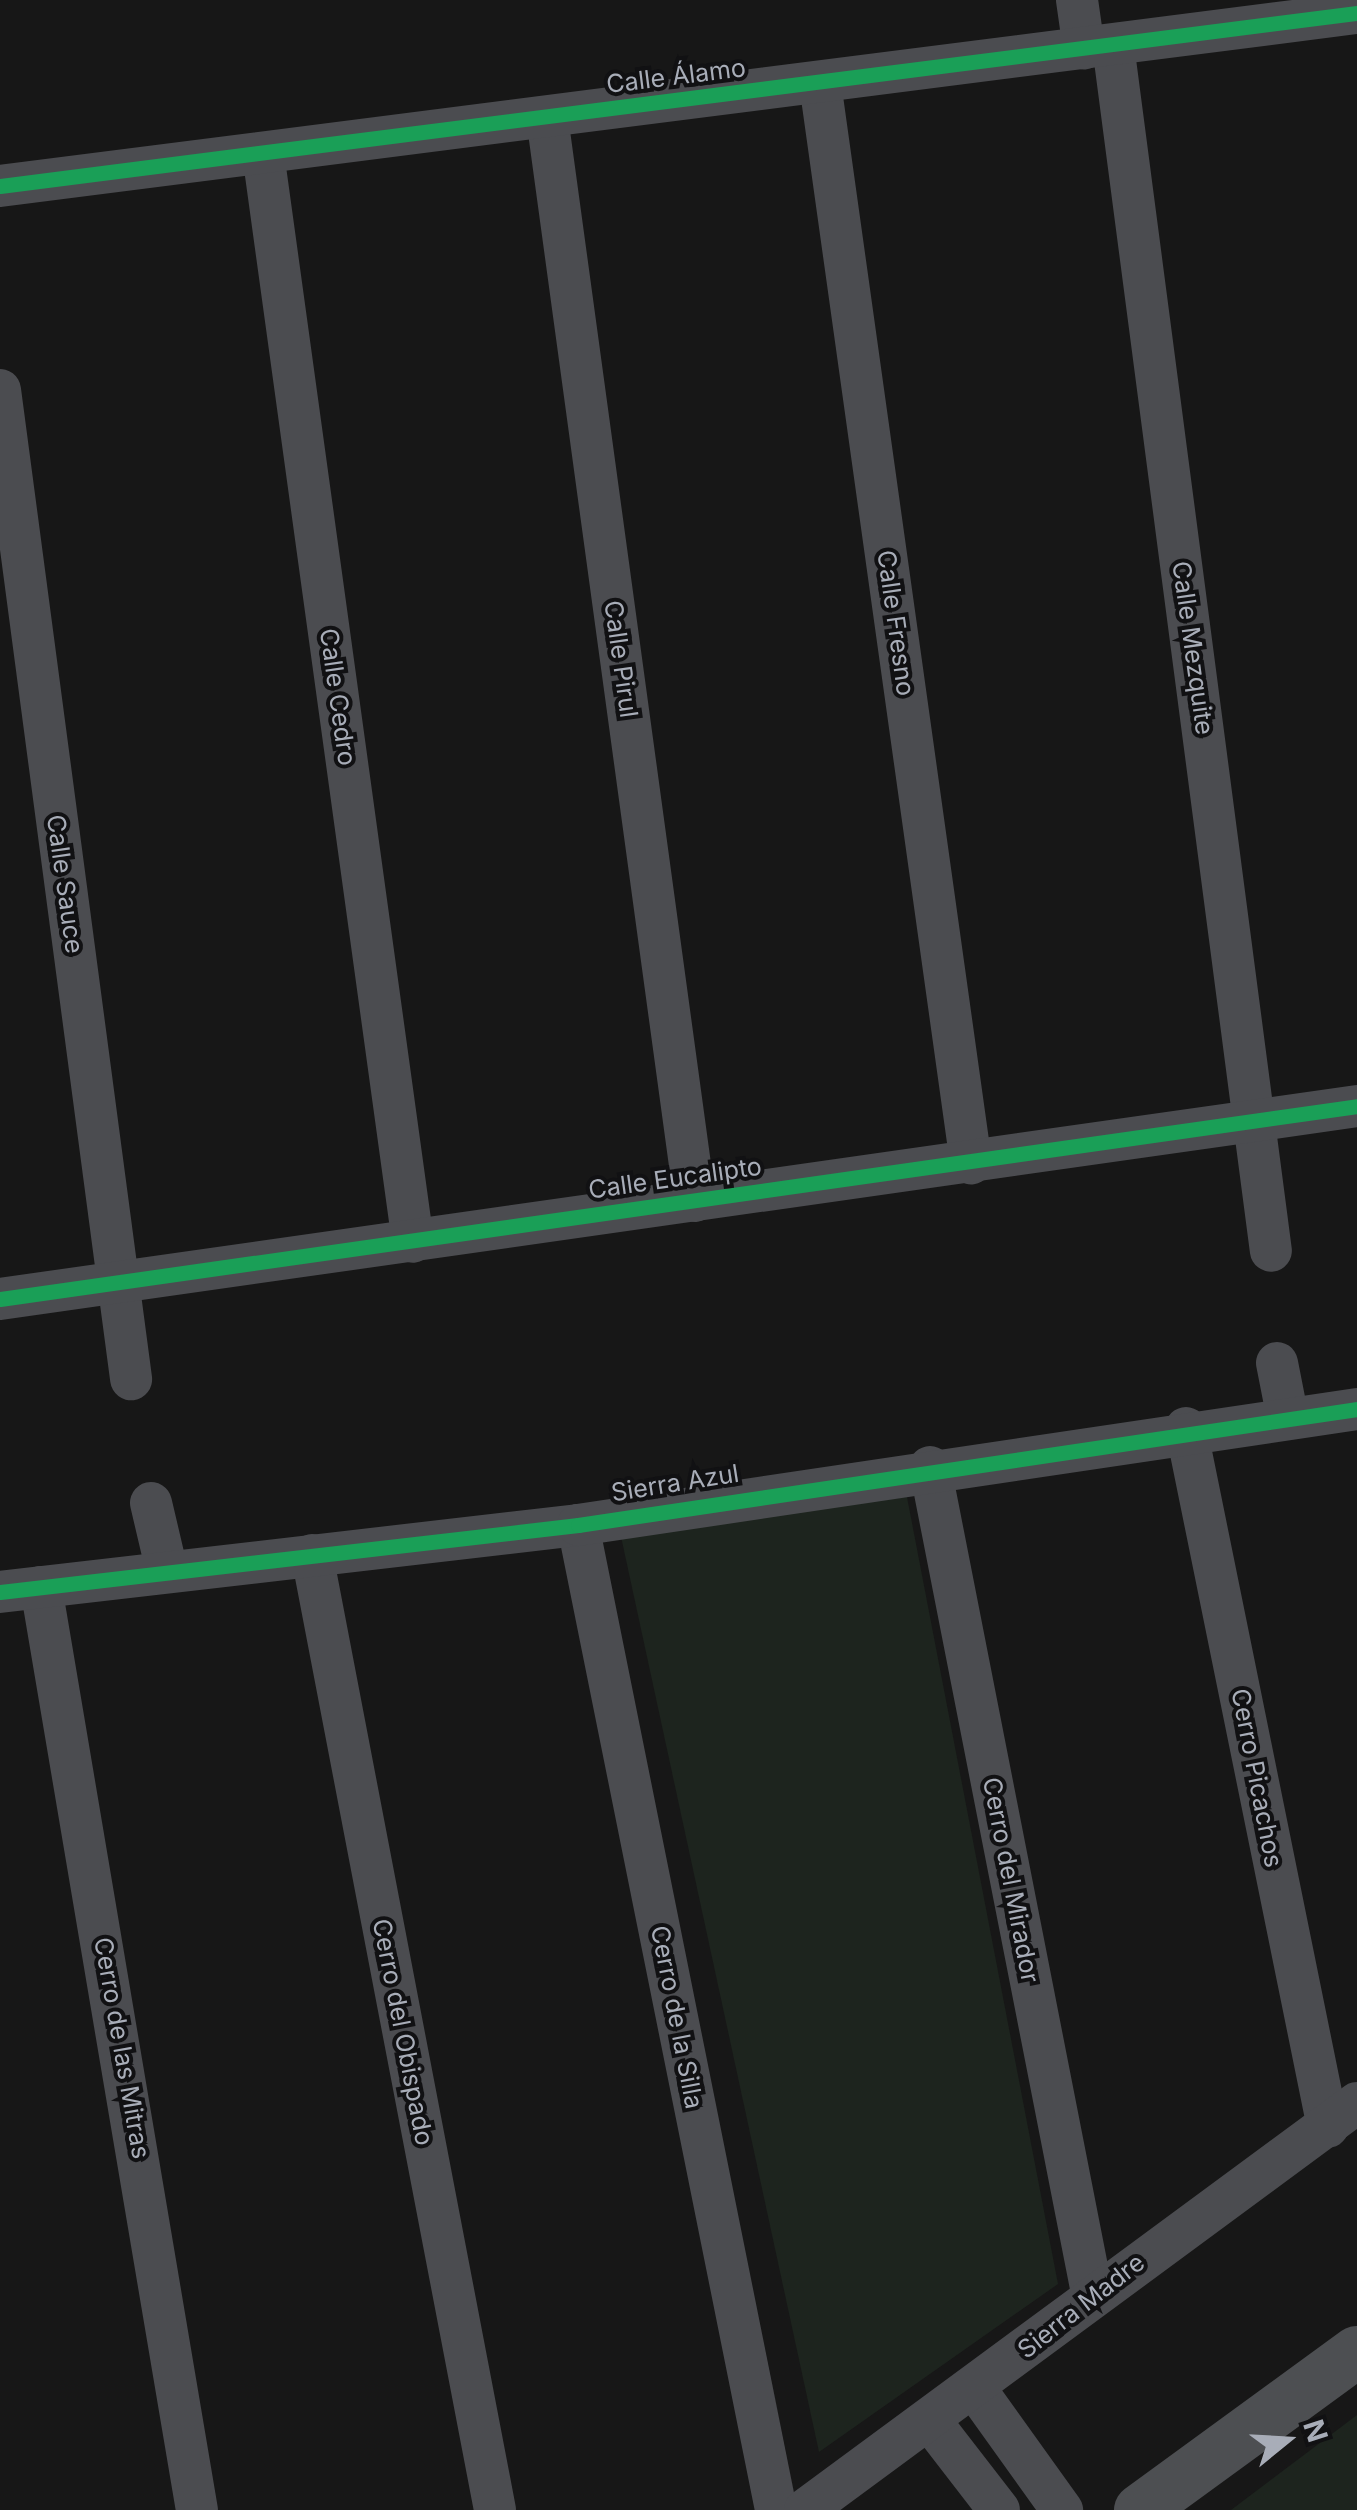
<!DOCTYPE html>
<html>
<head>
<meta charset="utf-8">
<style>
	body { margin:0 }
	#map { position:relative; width:1357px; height:2510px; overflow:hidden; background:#171717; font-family:Inter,sans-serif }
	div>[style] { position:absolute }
	.green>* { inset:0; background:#1d241e }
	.minor>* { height:42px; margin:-21px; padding:0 21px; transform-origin:21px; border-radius:21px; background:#4b4c50 }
	.major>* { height:52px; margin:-26px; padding:0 26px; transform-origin:26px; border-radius:26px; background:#4d4f52 }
	.cycleway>* { height:15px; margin:-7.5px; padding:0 7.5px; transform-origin:7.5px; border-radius:7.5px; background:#1a9f57 }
	span { translate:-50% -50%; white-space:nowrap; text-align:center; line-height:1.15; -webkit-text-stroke:8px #111113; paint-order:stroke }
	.street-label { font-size:25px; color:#a8adb8 }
	.north { position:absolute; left:1237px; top:2390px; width:100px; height:100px; -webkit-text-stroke:8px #111113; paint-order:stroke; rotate:72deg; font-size:28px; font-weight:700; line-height:40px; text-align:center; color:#a8adb8 }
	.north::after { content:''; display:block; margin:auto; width:35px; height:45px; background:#a8adb8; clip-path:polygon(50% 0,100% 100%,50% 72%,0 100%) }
</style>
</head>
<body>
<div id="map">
	<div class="green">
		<i style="clip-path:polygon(907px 1497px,1058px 2284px,819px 2452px,620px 1532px)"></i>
		<i style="clip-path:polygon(1357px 2415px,1357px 2510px,1231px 2510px)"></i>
	</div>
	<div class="minor">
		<i style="left:1077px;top:0;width:49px;rotate:81.9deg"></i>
		<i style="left:1113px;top:45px;width:1216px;rotate:82.54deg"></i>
		<i style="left:820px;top:83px;width:1091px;rotate:82.04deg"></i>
		<i style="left:547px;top:117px;width:1094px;rotate:82.23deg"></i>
		<i style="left:263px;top:153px;width:1099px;rotate:82.16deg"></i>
		<i style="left:0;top:186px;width:1368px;rotate:-7.27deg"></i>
		<i style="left:0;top:390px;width:998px;rotate:82.45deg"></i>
		<i style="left:0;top:1299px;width:1371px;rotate:-8.09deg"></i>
		<i style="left:1277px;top:1363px;width:52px;rotate:78.9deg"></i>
		<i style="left:1186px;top:1428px;width:713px;rotate:78.52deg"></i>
		<i style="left:930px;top:1467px;width:842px;rotate:78.9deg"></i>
		<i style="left:151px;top:1503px;width:66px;rotate:76.8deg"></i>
		<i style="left:578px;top:1525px;width:1005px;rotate:78.63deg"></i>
		<i style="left:312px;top:1555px;width:972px;rotate:79.15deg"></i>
		<i style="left:41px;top:1587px;width:936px;rotate:80.41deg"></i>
		<i style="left:0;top:1592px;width:582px;rotate:-6.61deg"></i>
		<i style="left:578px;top:1525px;width:788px;rotate:-8.47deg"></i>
		<i style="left:976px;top:2390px;width:148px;rotate:54.4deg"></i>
		<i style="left:931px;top:2422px;width:111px;rotate:52.3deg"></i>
		<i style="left:805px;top:2510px;width:686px;rotate:-36.4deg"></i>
	</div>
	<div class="major">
		<i style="left:1140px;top:2510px;width:268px;rotate:-36.1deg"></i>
	</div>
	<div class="cycleway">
		<i style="left:0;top:186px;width:1368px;rotate:-7.27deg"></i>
		<i style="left:0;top:1299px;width:1371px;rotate:-8.09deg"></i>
		<i style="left:0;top:1592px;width:582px;rotate:-6.61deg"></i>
		<i style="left:578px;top:1525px;width:788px;rotate:-8.47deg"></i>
	</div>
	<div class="street-label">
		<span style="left:676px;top:76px;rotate:-7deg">Calle Álamo</span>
		<span style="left:896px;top:623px;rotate:82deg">Calle Fresno</span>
		<span style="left:1193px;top:648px;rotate:82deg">Calle Mezquite</span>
		<span style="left:621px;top:659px;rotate:82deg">Calle Pirul</span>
		<span style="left:338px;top:697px;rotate:82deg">Calle Cedro</span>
		<span style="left:65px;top:884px;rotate:82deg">Calle Sauce</span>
		<span style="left:675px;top:1178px;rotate:-8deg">Calle Eucalipto</span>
		<span style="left:675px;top:1483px;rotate:-9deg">Sierra Azul</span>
		<span style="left:1257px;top:1778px;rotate:79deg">Cerro Picachos</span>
		<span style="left:1011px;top:1880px;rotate:79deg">Cerro del Mirador</span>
		<span style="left:677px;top:2017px;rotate:79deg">Cerro de la Silla</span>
		<span style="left:403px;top:2032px;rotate:79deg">Cerro del Obispado</span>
		<span style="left:122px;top:2048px;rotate:80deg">Cerro de las Mitras</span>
		<span style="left:1081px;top:2306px;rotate:-38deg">Sierra Madre</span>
	</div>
	<div class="north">N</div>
</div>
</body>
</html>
